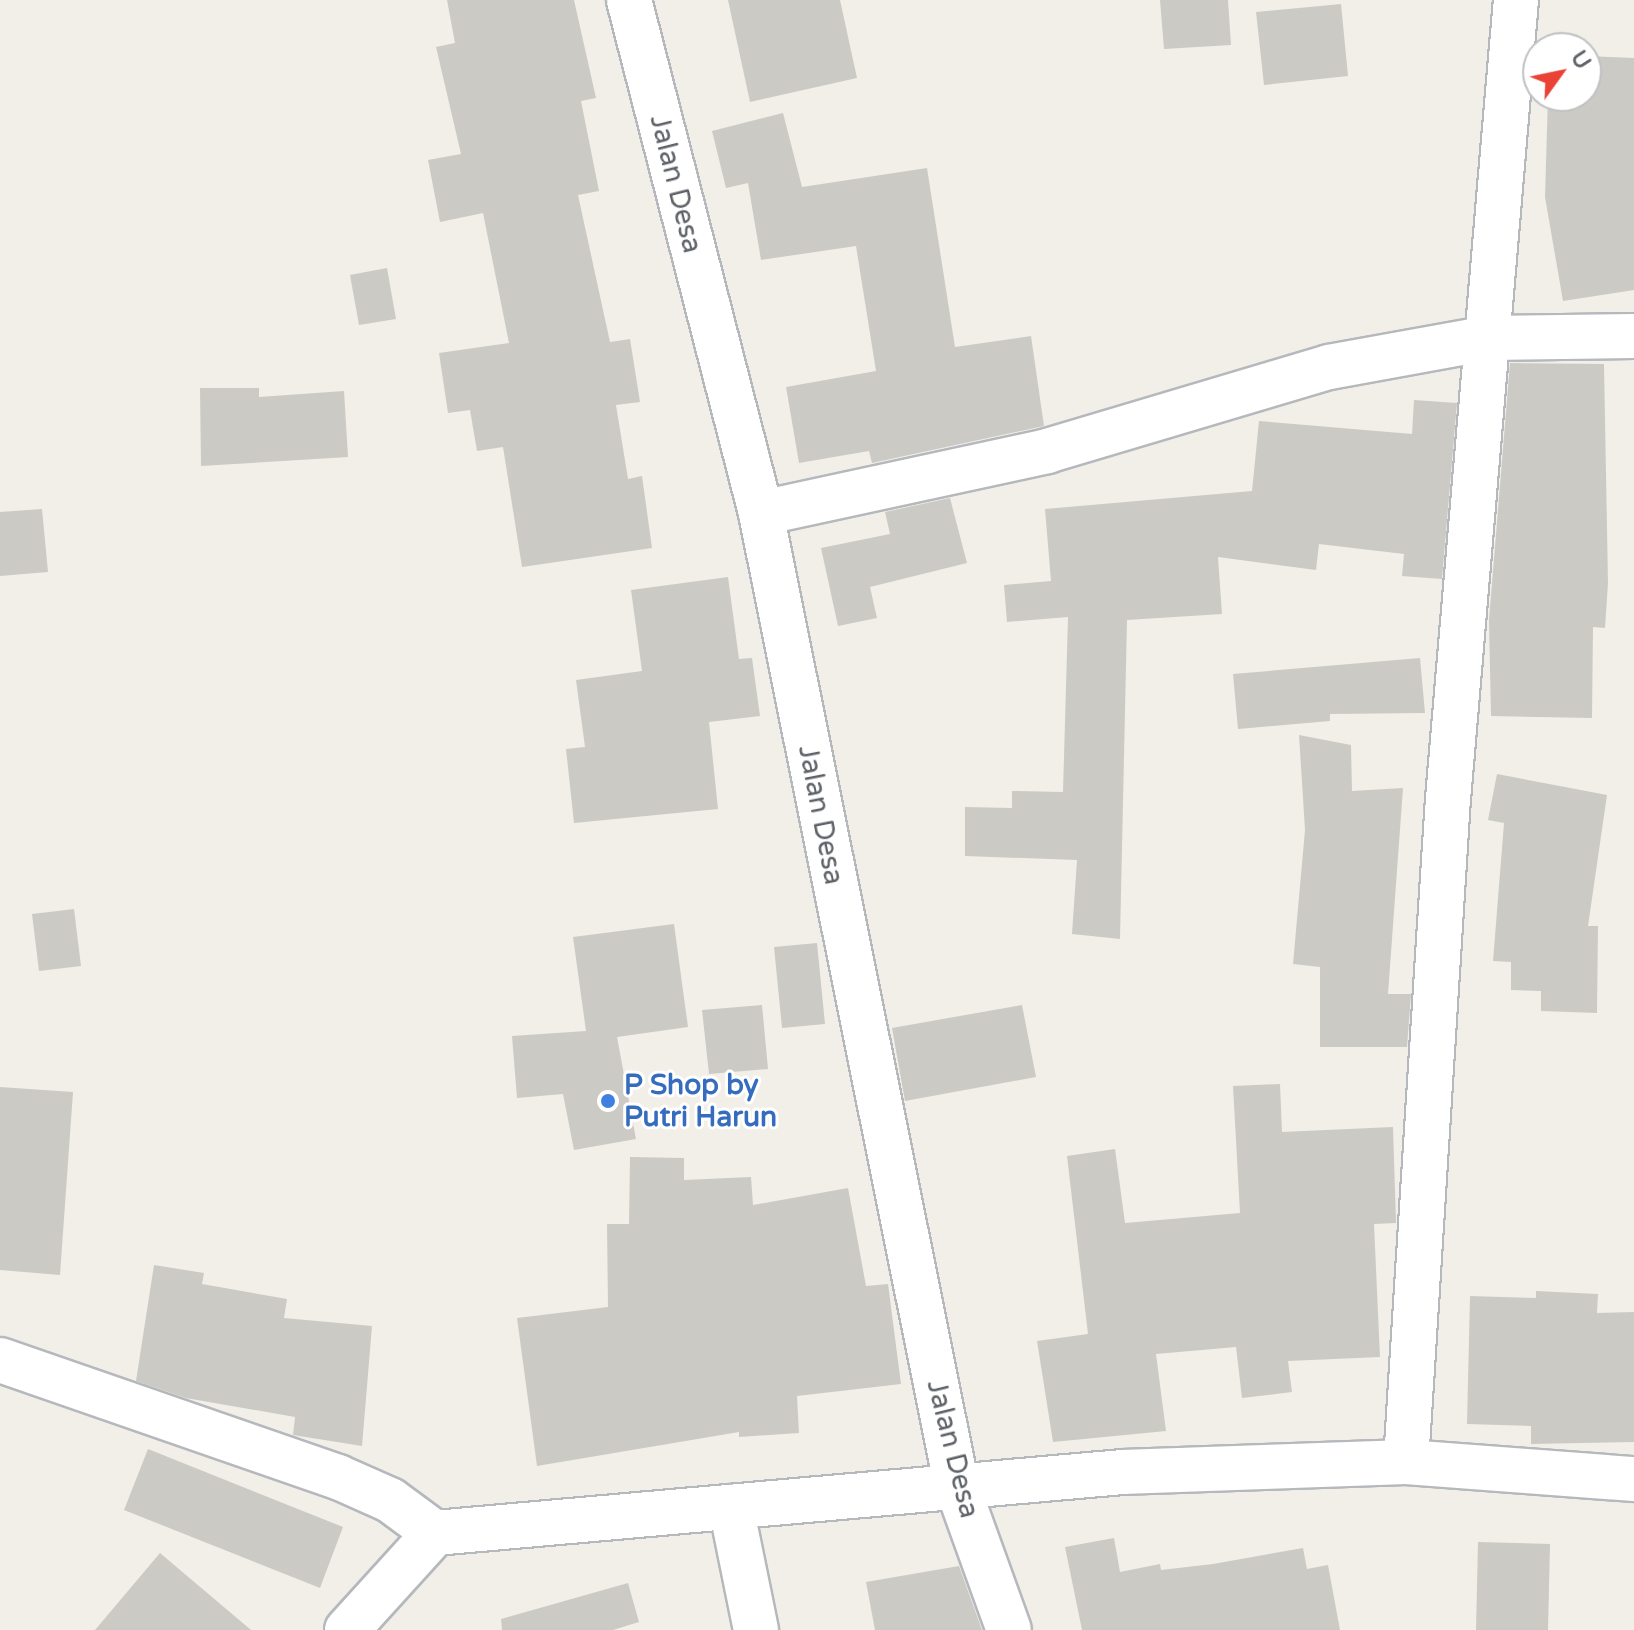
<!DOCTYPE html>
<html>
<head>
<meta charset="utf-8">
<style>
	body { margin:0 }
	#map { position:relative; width:1634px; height:1630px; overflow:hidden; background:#f1efe8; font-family:"Varela Round",sans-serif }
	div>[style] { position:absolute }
	.building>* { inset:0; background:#cccac5 }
	.roads { filter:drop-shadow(2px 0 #b5b8bc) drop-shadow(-2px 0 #b5b8bc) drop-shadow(0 2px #b5b8bc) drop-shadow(0 -2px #b5b8bc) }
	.street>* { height:44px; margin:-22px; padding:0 22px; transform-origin:22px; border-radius:22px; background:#fff }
	.dots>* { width:22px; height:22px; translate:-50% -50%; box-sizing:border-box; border:4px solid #fff; border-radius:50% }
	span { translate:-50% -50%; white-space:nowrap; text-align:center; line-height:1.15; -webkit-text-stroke:6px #fff; paint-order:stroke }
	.street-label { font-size:28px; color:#5f6368 }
	.shop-label { font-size:28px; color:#366cbe; font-weight:700 }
	.left { translate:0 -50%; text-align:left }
	.north { position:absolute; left:1522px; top:32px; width:80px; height:80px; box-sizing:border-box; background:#fff; border:2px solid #bfc1c3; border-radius:50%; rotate:57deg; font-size:22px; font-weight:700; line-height:32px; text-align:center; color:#5f6368 }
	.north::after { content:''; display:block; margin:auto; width:28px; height:36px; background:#ea4335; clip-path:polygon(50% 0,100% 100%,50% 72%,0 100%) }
</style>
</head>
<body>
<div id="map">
	<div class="building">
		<i style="clip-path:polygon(447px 0,574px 0,596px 98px,581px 101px,599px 191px,578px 195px,610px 342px,630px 339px,640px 402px,616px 405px,628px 479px,642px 476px,652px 548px,522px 567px,503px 447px,477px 451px,470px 410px,448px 413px,439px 353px,509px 343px,483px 213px,440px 222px,428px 160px,461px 154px,436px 47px,455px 43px)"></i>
		<i style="clip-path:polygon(728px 0,840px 0,857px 78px,750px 102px)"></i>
		<i style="clip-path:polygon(1160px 0,1228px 0,1231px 45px,1164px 49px)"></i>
		<i style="clip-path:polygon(1341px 4px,1348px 76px,1264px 85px,1256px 12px)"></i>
		<i style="clip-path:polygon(1586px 56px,1634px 58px,1634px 290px,1563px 301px,1545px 197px,1548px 96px,1586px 96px)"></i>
		<i style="clip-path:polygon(783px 113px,802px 187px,927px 168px,955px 347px,1031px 336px,1044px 426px,872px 463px,869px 451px,799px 463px,786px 387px,876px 371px,856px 246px,761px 260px,748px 183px,726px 188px,712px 131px)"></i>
		<i style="clip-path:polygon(387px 268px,396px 319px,359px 325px,350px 275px)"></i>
		<i style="clip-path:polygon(1510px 363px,1604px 364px,1608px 583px,1605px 628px,1593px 627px,1592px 718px,1491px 716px,1489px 620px)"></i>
		<i style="clip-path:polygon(200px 388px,259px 388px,259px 397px,344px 391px,348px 457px,201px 466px)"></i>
		<i style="clip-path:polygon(1414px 400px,1457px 403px,1442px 579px,1402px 576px,1404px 554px,1319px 544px,1316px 570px,1218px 557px,1222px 614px,1127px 620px,1120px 939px,1072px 934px,1077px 860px,965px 856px,965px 807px,1012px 808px,1012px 791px,1063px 792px,1068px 617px,1007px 622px,1004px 585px,1051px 581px,1045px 509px,1252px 491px,1259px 421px,1412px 434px)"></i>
		<i style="clip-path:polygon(950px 498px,967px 563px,870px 587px,877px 618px,838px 626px,821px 548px,890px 534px,885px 512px)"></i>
		<i style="clip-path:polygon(42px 509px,48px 572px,0 576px,0 512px)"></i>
		<i style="clip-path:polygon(728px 577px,739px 659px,752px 658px,760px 716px,709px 722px,718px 809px,574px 823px,566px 749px,585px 747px,576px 680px,642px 671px,631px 590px)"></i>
		<i style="clip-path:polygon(1420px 658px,1425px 713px,1330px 714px,1330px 721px,1238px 729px,1233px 674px)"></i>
		<i style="clip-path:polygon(1299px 735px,1351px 745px,1352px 791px,1403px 788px,1388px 994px,1411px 994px,1407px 1047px,1320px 1047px,1320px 967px,1293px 964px,1305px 830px)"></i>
		<i style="clip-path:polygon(1497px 774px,1607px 795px,1588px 926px,1598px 926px,1597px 1013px,1541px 1011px,1541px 991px,1511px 990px,1511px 962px,1493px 961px,1504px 823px,1488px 820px)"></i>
		<i style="clip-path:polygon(74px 909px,81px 966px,39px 971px,32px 914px)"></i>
		<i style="clip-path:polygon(674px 924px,688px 1027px,617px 1037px,636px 1139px,574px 1150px,563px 1094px,517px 1098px,512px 1036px,586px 1031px,573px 937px)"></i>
		<i style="clip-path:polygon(817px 943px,825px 1024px,782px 1028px,774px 947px)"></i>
		<i style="clip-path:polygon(762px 1005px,768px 1069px,709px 1074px,702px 1010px)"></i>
		<i style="clip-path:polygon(1022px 1005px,1036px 1077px,905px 1101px,892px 1028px)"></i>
		<i style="clip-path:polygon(1280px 1084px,1282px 1132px,1393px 1127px,1396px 1223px,1374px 1224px,1380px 1357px,1288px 1361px,1292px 1392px,1242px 1398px,1236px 1347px,1156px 1354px,1166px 1431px,1053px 1442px,1037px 1341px,1088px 1334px,1067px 1156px,1115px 1149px,1125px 1223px,1240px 1213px,1233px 1086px)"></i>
		<i style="clip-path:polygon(0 1087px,73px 1092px,60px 1275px,0 1270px)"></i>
		<i style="clip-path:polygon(630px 1157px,684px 1158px,684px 1180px,751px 1177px,753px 1205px,848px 1188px,866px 1286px,888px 1284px,901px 1384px,797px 1396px,799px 1433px,739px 1437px,739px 1432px,537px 1466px,517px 1318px,608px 1307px,607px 1224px,629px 1224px)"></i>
		<i style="clip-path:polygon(154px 1265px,204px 1273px,202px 1284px,287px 1299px,284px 1318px,372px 1326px,362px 1446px,293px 1435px,295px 1417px,186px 1398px,136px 1381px)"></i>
		<i style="clip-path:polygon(1536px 1291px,1598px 1294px,1597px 1313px,1634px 1312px,1634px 1442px,1531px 1444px,1531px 1426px,1467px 1424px,1470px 1296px,1536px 1298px)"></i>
		<i style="clip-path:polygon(148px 1449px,343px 1527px,320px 1588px,124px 1510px)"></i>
		<i style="clip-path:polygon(1114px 1538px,1120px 1572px,1160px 1564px,1161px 1570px,1213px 1564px,1303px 1548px,1307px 1569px,1328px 1565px,1340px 1630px,1082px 1630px,1065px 1547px)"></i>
		<i style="clip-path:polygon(1478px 1542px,1550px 1544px,1548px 1630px,1476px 1630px)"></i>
		<i style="clip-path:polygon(160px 1553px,251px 1630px,95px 1630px)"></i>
		<i style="clip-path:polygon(959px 1566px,982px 1630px,875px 1630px,866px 1582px)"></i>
		<i style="clip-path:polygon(628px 1583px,639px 1622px,613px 1630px,502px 1630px,501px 1619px)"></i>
	</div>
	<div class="roads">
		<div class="street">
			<i style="left:629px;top:0;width:530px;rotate:75.57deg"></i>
			<i style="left:761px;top:513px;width:989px;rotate:78.63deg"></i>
			<i style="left:956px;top:1483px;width:156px;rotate:70.2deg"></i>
			<i style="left:761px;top:513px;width:293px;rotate:-12.2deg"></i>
			<i style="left:1047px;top:451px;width:294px;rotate:-16.6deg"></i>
			<i style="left:1329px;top:367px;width:163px;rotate:-10.3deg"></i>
			<i style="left:1489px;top:338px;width:145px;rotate:-0.8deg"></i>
			<i style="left:0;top:1360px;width:358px;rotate:19.1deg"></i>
			<i style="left:338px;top:1477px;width:57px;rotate:23.9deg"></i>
			<i style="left:390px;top:1500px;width:56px;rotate:36.3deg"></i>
			<i style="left:1406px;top:1462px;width:664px;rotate:-86.38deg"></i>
			<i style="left:1448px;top:799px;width:802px;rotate:-85.14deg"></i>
			<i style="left:731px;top:1507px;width:126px;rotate:78.5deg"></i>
			<i style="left:347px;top:1630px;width:131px;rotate:-47.8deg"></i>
			<i style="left:435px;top:1533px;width:690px;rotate:-5.07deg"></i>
			<i style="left:1122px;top:1472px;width:284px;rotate:-2deg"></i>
			<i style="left:1406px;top:1462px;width:229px;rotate:4.3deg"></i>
		</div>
	</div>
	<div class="dots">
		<i style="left:608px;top:1101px;background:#3f7fe0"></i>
	</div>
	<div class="street-label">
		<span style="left:676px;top:184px;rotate:76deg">Jalan Desa</span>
		<span style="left:821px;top:815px;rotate:79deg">Jalan Desa</span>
		<span style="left:953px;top:1449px;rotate:76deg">Jalan Desa</span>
	</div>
	<div class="shop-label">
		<span class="left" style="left:624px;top:1101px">P Shop by<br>Putri Harun</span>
	</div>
	<div class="north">U</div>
</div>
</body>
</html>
